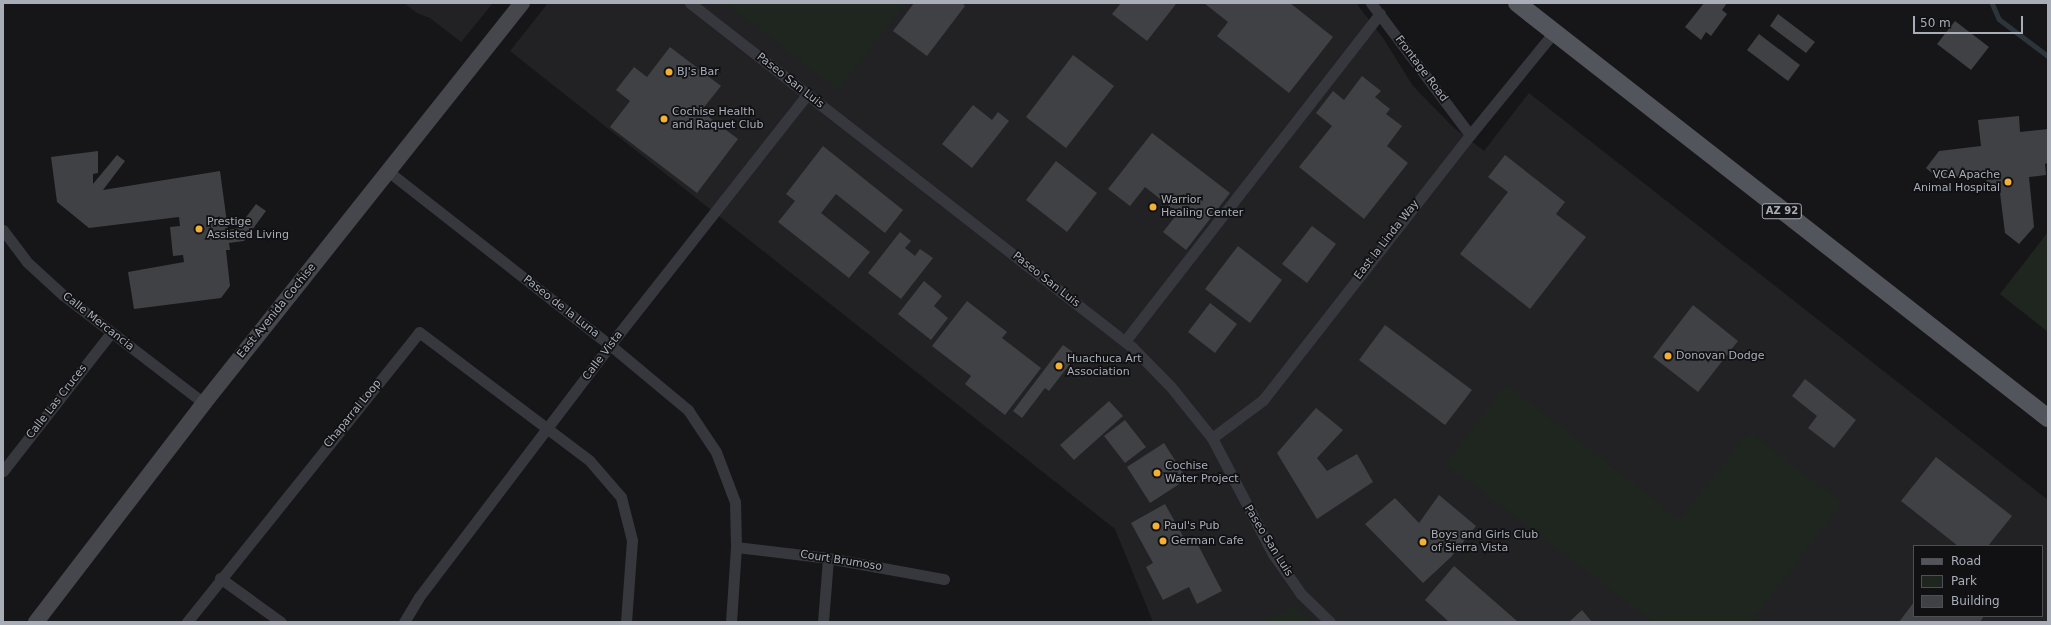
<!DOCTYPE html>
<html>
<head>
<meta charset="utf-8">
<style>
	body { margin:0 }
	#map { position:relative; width:2051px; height:625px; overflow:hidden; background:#161618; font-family:"DejaVu Sans",sans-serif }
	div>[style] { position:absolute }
	.built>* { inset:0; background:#222225 }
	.green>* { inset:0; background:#1e261f }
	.stream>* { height:4.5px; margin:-2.25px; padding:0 2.25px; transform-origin:2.25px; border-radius:2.25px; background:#2c353c }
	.building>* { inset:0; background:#404145 }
	.street>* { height:11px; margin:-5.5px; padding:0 5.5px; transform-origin:5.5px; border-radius:5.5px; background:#37383d }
	.secondary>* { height:16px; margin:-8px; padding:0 8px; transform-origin:8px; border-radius:8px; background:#45474d }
	.primary>* { height:18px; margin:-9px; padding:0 9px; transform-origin:9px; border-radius:9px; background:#53555c }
	.dots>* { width:11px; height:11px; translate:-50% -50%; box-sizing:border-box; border:2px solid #111113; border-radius:50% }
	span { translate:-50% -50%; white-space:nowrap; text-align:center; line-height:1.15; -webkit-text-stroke:3.5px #111113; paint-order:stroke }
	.shield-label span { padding:1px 3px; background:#111113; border:1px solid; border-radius:3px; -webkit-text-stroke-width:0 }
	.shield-label { font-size:10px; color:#a8adb8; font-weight:700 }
	.street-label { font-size:11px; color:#a8adb8 }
	.poi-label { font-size:11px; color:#a8adb8 }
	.left { translate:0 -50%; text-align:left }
	.right { translate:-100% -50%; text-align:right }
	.frame { position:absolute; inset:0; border:4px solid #a8adb8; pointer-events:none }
	.legend { position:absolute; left:1913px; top:545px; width:130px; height:72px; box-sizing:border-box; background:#111113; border:1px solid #4d4f55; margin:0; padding:5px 7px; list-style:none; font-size:12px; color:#a8adb8 }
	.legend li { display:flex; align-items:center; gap:8px; height:20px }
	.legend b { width:20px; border:1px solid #4d4f55 }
	.scale { position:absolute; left:1913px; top:16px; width:110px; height:18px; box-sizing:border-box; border:2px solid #a8adb8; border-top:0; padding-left:5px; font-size:12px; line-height:14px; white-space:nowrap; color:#a8adb8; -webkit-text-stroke:3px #111113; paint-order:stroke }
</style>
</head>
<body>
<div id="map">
	<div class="built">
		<i style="clip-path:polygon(404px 3px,493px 3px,461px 42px,430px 18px,417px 13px)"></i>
		<i style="clip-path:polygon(evenodd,548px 3px,1356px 3px,1383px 38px,1413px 86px,1453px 127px,1484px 151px,1529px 93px,2048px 500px,2048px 622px,1153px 622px,1115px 529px,510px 51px,548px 3px,1914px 546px,2042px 546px,2042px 616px,1914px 616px,1914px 546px)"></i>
	</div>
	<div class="green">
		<i style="clip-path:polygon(726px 3px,906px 3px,838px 90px)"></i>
		<i style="clip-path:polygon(2048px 232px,2048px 332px,2000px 294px)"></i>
		<i style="clip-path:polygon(1506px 384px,1680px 520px,1749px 432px,1842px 503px,1751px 622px,1654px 622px,1446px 464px)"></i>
		<i style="clip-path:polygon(1295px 606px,1312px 622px,1262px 622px)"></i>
	</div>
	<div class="stream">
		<i style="left:1992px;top:3px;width:17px;rotate:66deg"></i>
		<i style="left:1999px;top:19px;width:61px;rotate:37.1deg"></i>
	</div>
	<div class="building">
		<i style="clip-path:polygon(914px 3px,962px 3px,965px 6px,927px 56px,893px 31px)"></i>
		<i style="clip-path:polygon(1121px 3px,1174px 3px,1176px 4px,1147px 41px,1112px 14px)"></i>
		<i style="clip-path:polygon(1204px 3px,1290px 3px,1333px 37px,1289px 93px,1217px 36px,1228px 22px)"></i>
		<i style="clip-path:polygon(1704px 3px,1727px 3px,1722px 10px,1727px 14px,1711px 36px,1706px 32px,1701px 40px,1685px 27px)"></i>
		<i style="clip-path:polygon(1778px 14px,1815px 42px,1806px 53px,1770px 26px)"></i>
		<i style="clip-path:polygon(1955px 21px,1989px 47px,1971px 70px,1937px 44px)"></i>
		<i style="clip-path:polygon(1759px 34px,1800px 65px,1788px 81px,1747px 50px)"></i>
		<i style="clip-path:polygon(670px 47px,721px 86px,701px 111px,738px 139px,697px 193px,610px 127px,630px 101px,616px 90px,634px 67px,647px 77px)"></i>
		<i style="clip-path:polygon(1073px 55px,1114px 86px,1066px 148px,1026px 117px)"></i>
		<i style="clip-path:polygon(1362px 76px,1381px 91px,1375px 97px,1390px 109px,1386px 114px,1402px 126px,1387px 146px,1408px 163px,1364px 219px,1299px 167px,1332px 126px,1316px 113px,1333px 91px,1344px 100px)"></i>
		<i style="clip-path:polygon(973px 105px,992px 120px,998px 112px,1009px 121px,972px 168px,942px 144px)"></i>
		<i style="clip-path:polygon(2019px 116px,2020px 132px,2048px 129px,2048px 163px,2045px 164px,2046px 175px,2029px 177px,2034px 227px,2019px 244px,2005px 233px,1999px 185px,1987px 186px,1986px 173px,1939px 179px,1926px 168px,1939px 151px,1981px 146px,1978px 120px)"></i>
		<i style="clip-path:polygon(1152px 133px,1230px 193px,1186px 250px,1163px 232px,1178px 213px,1145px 187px,1130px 206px,1108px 189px)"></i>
		<i style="clip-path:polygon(823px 146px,903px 210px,885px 233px,836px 194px,821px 213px,870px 252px,849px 278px,778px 222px,795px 201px,786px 194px)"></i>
		<i style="clip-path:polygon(98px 151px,98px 173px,93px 174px,93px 184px,117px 155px,125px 161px,103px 190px,220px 171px,228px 230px,238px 228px,256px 204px,266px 211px,244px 241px,229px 243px,230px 250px,226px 250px,230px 286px,221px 298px,134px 309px,128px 272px,184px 262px,183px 255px,173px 256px,170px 227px,180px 226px,179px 217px,89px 228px,57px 202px,51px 157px)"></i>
		<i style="clip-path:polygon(1505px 155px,1565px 202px,1556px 214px,1586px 237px,1530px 309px,1460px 254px,1508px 192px,1488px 177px)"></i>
		<i style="clip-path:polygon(1056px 161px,1097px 193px,1067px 232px,1026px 200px)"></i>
		<i style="clip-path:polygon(1312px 226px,1336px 244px,1307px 283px,1282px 264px)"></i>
		<i style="clip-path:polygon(900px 232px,911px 241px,905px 248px,915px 256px,920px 249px,933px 258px,901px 299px,868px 273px)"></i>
		<i style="clip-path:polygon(1238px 246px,1282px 280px,1250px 323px,1205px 289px)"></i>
		<i style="clip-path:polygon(924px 281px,942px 296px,934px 306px,948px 318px,931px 340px,898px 314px)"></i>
		<i style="clip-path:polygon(967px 301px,1007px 332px,1002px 338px,1041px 368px,1005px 415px,965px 384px,971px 376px,932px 346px)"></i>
		<i style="clip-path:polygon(1210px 303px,1237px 324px,1215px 353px,1188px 332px)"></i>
		<i style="clip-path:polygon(1693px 305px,1738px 341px,1698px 392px,1653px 357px)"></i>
		<i style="clip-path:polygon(1385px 325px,1472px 390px,1445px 425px,1359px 360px)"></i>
		<i style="clip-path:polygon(1063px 345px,1077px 355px,1049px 391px,1045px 388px,1022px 418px,1013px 411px)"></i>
		<i style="clip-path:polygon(1805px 379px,1856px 420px,1834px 448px,1808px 428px,1817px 416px,1792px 396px)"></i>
		<i style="clip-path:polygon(1109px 401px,1123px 416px,1074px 460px,1060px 445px)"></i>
		<i style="clip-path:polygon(1316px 408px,1343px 430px,1317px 458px,1327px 471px,1357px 454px,1373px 482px,1317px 519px,1277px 453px)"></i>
		<i style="clip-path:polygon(1125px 420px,1146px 447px,1125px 463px,1104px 436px)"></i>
		<i style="clip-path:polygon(1164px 443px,1187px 479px,1150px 503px,1127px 467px)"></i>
		<i style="clip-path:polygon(1936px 457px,2012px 516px,1988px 546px,1958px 546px,1901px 501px)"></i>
		<i style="clip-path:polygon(1439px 495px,1476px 526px,1451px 557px,1423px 583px,1365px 524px,1395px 498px,1419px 523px)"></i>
		<i style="clip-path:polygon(1165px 504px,1188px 545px,1196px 541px,1222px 591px,1197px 604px,1189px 587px,1163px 600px,1146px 567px,1153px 563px,1131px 523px)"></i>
		<i style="clip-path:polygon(1454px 566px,1517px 621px,1516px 622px,1449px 622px,1425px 600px)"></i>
		<i style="clip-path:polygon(1914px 602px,1914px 616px,1984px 616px,1980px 622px,1899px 622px)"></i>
		<i style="clip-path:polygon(1582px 610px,1592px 622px,1569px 622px)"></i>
	</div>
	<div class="street">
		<i style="left:690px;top:3px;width:561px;rotate:37.91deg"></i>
		<i style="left:1133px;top:348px;width:54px;rotate:45.7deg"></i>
		<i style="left:1171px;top:387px;width:65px;rotate:51.2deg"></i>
		<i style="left:1212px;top:438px;width:131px;rotate:62.3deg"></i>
		<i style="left:1273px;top:554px;width:49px;rotate:55deg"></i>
		<i style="left:1301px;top:594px;width:40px;rotate:44deg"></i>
		<i style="left:1371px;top:3px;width:165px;rotate:53.1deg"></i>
		<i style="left:389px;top:172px;width:281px;rotate:38.1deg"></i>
		<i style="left:610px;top:345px;width:102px;rotate:39.8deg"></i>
		<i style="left:688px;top:410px;width:50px;rotate:56.3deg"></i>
		<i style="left:716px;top:452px;width:53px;rotate:69.2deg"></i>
		<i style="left:735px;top:502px;width:45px;rotate:88.7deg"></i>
		<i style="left:736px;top:547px;width:75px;rotate:93.8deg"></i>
		<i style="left:3px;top:230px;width:40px;rotate:53deg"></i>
		<i style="left:27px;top:262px;width:49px;rotate:42.5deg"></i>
		<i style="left:63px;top:295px;width:178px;rotate:37.5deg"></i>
		<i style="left:1125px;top:341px;width:415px;rotate:-52.1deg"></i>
		<i style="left:1212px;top:438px;width:64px;rotate:-36.7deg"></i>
		<i style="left:1263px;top:400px;width:336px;rotate:-52deg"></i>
		<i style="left:1470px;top:135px;width:133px;rotate:-50.8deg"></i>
		<i style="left:3px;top:471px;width:175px;rotate:-52deg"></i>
		<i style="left:736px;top:547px;width:93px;rotate:6.8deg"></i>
		<i style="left:828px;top:558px;width:118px;rotate:10.3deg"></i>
		<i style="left:220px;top:578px;width:75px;rotate:35.8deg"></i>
		<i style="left:187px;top:622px;width:371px;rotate:-51.3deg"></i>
		<i style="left:419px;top:332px;width:213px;rotate:37deg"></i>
		<i style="left:589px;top:460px;width:49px;rotate:49.1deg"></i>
		<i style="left:621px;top:497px;width:44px;rotate:75.7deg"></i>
		<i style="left:632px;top:540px;width:82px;rotate:94.2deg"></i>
		<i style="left:404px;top:622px;width:29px;rotate:-59deg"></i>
		<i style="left:419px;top:597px;width:316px;rotate:-52.8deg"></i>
		<i style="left:610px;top:345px;width:318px;rotate:-51.8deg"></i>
		<i style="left:823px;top:622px;width:64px;rotate:-85.5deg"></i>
	</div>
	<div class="secondary">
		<i style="left:36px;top:622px;width:276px;rotate:-52.5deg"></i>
		<i style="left:204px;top:403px;width:511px;rotate:-51.52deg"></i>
	</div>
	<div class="primary">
		<i style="left:1517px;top:3px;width:674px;rotate:38.01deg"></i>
	</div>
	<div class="dots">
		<i style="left:669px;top:72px;background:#f2b134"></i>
		<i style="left:664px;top:119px;background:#f2b134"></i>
		<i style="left:2008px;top:182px;background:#f2b134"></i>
		<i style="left:1153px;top:207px;background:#f2b134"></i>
		<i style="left:199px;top:229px;background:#f2b134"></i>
		<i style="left:1668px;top:356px;background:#f2b134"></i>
		<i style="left:1059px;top:366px;background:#f2b134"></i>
		<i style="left:1157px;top:473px;background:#f2b134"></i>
		<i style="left:1156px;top:526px;background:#f2b134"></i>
		<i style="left:1163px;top:541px;background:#f2b134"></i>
		<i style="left:1423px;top:542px;background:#f2b134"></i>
	</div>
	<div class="shield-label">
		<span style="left:1782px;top:211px">AZ 92</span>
	</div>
	<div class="street-label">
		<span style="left:1421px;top:69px;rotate:53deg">Frontage Road</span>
		<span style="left:790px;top:81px;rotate:38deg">Paseo San Luis</span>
		<span style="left:1387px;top:240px;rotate:-52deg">East la Linda Way</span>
		<span style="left:1046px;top:280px;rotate:38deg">Paseo San Luis</span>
		<span style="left:561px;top:307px;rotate:38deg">Paseo de la Luna</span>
		<span style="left:277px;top:311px;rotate:-51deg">East Avenida Cochise</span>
		<span style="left:98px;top:322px;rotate:38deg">Calle Mercancia</span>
		<span style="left:603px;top:356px;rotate:-53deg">Calle Vista</span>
		<span style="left:57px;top:402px;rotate:-52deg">Calle Las Cruces</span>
		<span style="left:353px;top:414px;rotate:-51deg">Chaparral Loop</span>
		<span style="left:1268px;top:541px;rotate:58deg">Paseo San Luis</span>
		<span style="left:841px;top:561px;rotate:9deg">Court Brumoso</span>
	</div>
	<div class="poi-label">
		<span class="left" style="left:677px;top:72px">BJ's Bar</span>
		<span class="left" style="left:672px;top:119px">Cochise Health<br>and Raquet Club</span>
		<span class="right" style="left:2000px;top:182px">VCA Apache<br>Animal Hospital</span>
		<span class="left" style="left:1161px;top:207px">Warrior<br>Healing Center</span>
		<span class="left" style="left:207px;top:229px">Prestige<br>Assisted Living</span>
		<span class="left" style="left:1676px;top:356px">Donovan Dodge</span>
		<span class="left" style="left:1067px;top:366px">Huachuca Art<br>Association</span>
		<span class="left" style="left:1165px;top:473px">Cochise<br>Water Project</span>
		<span class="left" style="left:1164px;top:526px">Paul's Pub</span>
		<span class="left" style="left:1431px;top:542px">Boys and Girls Club<br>of Sierra Vista</span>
		<span class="left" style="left:1171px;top:541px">German Cafe</span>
	</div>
	<div class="frame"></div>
	<ul class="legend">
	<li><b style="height:5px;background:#53555c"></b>Road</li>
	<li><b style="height:11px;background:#1e261f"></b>Park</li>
	<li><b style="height:11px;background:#404145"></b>Building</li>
	</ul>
	<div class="scale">50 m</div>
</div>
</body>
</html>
